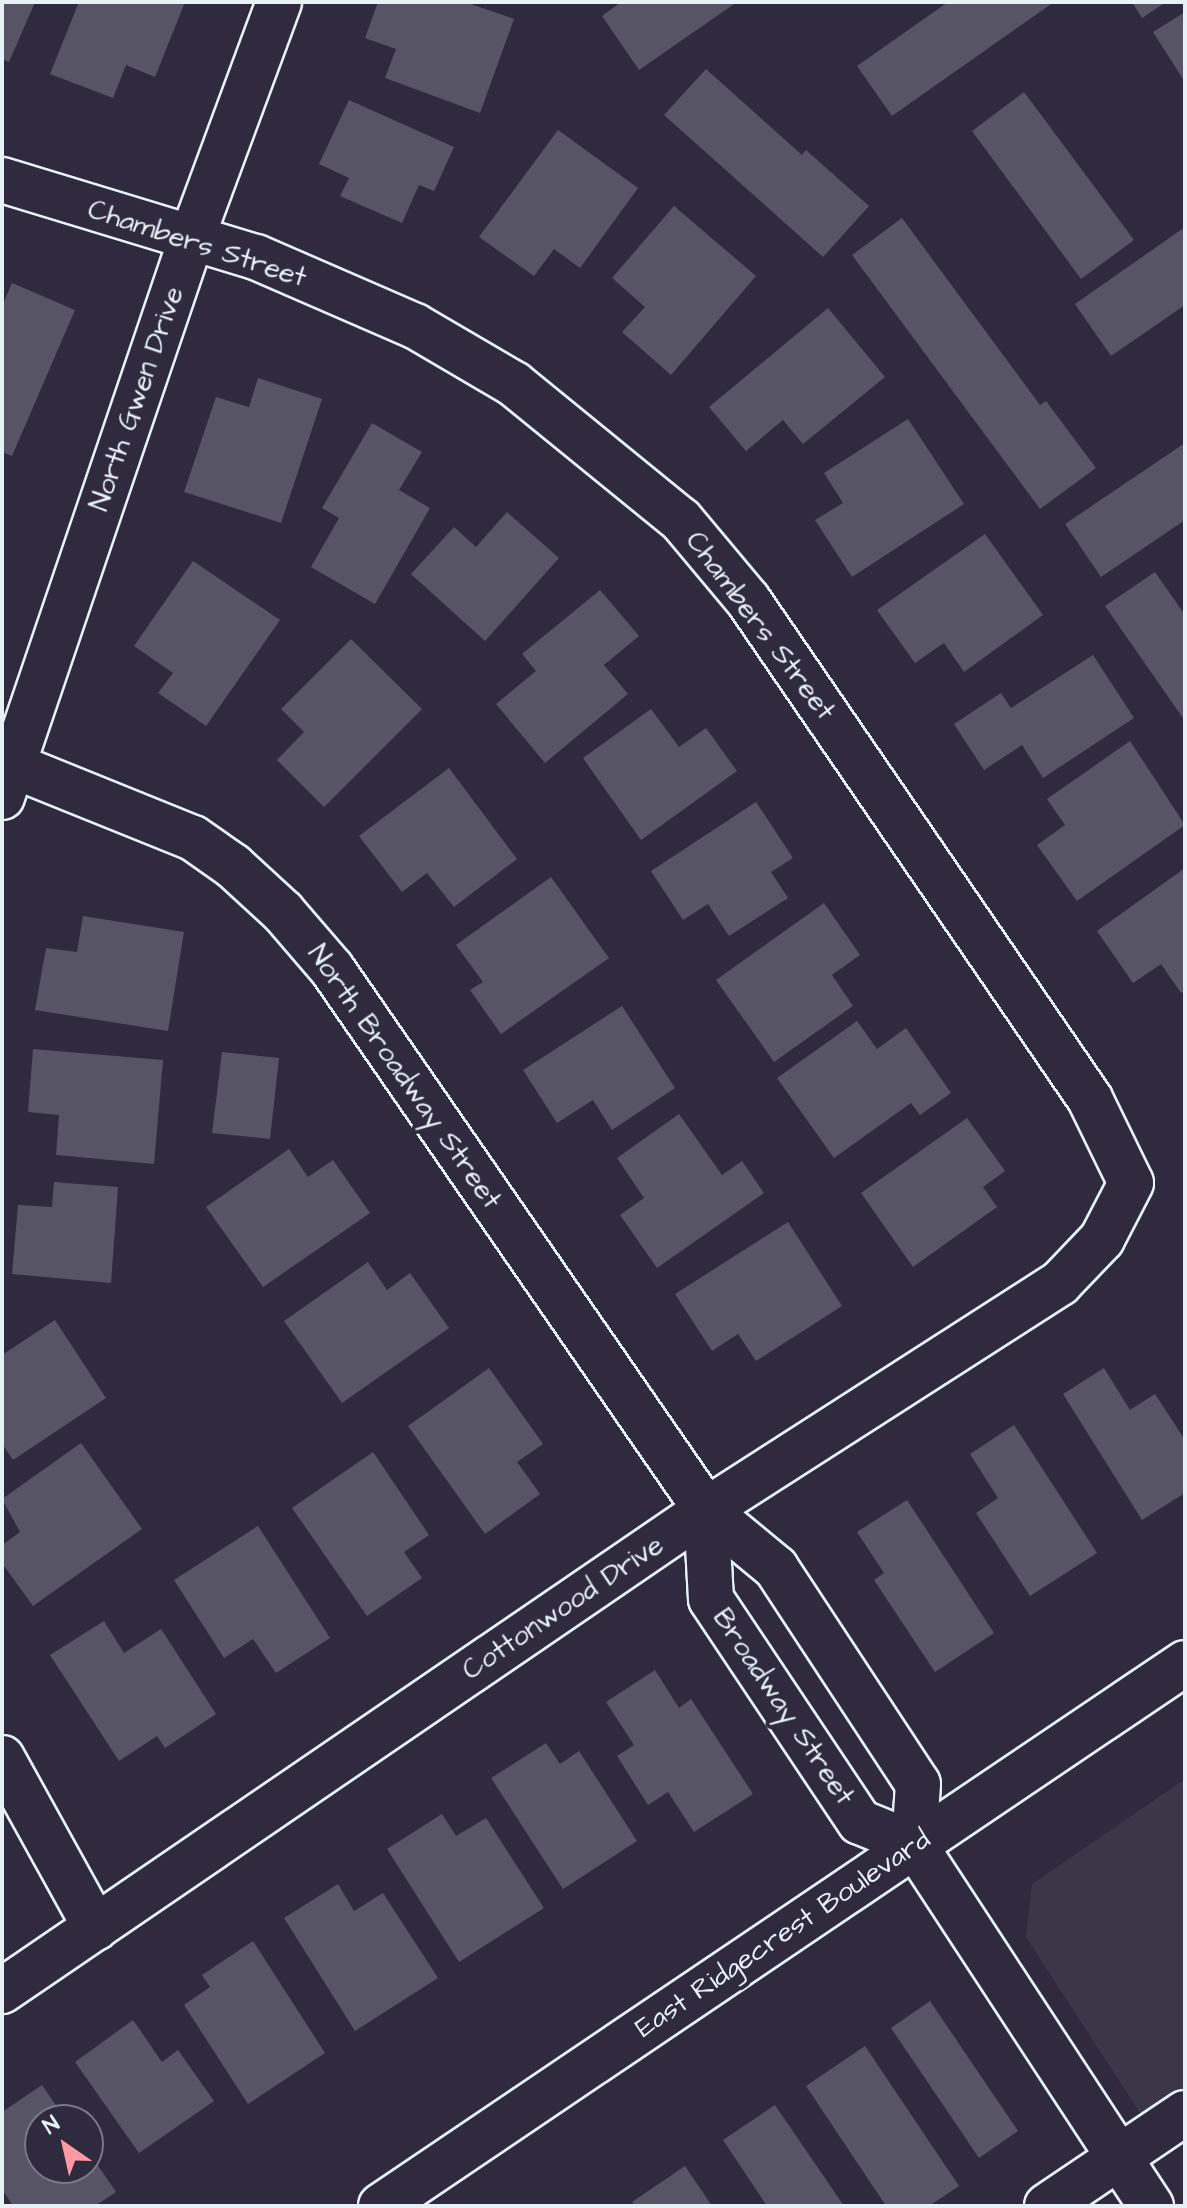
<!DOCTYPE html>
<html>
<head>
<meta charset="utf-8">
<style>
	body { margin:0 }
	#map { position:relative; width:1187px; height:2208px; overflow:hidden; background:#2f2a3d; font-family:"Architects Daughter",sans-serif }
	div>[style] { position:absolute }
	.built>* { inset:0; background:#3b3749 }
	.building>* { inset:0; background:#575565 }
	.roads { filter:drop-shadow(2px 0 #e8f1f8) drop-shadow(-2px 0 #e8f1f8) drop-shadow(0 2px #e8f1f8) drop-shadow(0 -2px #e8f1f8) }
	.street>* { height:44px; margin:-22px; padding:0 22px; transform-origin:22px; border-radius:22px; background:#2f2a3d }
	.primary>* { height:44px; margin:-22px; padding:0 22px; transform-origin:22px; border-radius:22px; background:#2f2a3d }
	span { translate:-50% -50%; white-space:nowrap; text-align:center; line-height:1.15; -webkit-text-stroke:8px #2f2a3d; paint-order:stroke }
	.street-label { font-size:28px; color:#e8f1f8 }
	.frame { position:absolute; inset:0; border:4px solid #e8f1f8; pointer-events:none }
	.north { position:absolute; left:24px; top:2104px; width:80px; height:80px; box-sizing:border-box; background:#2f2a3d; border:2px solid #797a88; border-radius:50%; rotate:326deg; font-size:22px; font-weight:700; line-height:32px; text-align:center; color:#e8f1f8 }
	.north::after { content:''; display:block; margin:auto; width:28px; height:36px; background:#ff9aa2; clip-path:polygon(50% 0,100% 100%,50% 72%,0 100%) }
</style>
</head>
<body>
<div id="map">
	<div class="built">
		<i style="clip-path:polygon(1185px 1779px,1185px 2088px,1142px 2116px,1026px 1937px,1032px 1884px)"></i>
	</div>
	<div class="building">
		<i style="clip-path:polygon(2px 2px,35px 2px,9px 62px,2px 59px)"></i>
		<i style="clip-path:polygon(79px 2px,185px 2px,155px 77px,126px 65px,113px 98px,50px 74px)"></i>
		<i style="clip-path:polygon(378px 2px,465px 2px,514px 19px,480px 113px,385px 78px,396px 49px,365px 38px)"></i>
		<i style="clip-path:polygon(621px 2px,737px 2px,639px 70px,602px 16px)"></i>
		<i style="clip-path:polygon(948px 2px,1054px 2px,892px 116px,857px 66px)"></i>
		<i style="clip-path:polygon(1132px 2px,1166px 2px,1142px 18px)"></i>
		<i style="clip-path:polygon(1185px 12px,1185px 82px,1153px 32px)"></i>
		<i style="clip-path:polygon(706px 69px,802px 155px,806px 150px,869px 206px,823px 257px,664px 115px)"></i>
		<i style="clip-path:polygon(1024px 92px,1134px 240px,1081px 279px,972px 131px)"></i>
		<i style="clip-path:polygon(349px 100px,454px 147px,434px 191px,419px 185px,402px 223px,340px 196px,349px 178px,319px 164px)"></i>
		<i style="clip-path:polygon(558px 130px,638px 188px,580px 268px,554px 249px,534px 276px,479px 237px)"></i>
		<i style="clip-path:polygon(674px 206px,756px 276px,671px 375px,622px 332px,645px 307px,612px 278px)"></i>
		<i style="clip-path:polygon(902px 218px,1040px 405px,1046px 401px,1096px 468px,1040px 509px,852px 255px)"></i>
		<i style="clip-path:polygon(1185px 227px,1185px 305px,1111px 356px,1075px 304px)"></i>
		<i style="clip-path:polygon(12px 283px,75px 310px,12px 456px,2px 452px,2px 306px)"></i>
		<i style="clip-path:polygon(828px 308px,885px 377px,803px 444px,783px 420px,746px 451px,709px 407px)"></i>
		<i style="clip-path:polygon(258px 378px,322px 399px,281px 523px,184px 492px,216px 397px,249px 407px)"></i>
		<i style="clip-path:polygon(908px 419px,964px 504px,852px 577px,815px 520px,843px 503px,824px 473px)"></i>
		<i style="clip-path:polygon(372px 423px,422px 452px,399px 490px,430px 508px,375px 604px,311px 567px,339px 518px,322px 508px)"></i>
		<i style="clip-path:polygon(1185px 443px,1185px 520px,1101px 577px,1065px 524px)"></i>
		<i style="clip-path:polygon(507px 512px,559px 558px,485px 641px,411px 574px,454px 527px,476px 547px)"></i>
		<i style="clip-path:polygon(985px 534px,1043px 615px,964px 672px,944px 643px,915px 663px,877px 610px)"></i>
		<i style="clip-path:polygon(193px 561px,280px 620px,206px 726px,158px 693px,173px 673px,134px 646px)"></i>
		<i style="clip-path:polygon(1155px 572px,1185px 615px,1185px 721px,1105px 606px)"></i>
		<i style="clip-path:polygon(600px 590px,639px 636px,604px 665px,628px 694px,545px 763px,496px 704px,536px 671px,522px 654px)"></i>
		<i style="clip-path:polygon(351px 639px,422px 709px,324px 807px,277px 760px,304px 732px,281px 709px)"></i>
		<i style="clip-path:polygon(1093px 655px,1134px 718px,1043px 778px,1022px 745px,984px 770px,954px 724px,1001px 693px,1011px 708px)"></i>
		<i style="clip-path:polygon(651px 709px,679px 747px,706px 728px,737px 771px,641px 840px,583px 758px)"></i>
		<i style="clip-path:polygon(1130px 741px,1185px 825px,1077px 901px,1037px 845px,1065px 825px,1047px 799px)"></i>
		<i style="clip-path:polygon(449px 768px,517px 859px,454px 907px,427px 873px,402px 892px,359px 836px)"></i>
		<i style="clip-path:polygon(756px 802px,793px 858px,771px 872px,788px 898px,729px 936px,708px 904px,683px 920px,651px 871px)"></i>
		<i style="clip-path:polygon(1185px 868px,1185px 991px,1181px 993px,1161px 964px,1133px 983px,1097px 931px)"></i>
		<i style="clip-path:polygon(551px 877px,609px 958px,501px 1034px,470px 990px,483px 982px,456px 945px)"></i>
		<i style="clip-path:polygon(824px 903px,860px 955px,832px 975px,853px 1006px,774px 1062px,716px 980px)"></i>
		<i style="clip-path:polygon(83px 916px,184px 932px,168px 1031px,35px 1010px,46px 948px,77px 952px)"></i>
		<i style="clip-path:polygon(622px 1006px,675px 1088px,612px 1130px,593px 1100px,557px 1123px,523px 1070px)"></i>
		<i style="clip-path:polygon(857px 1021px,877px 1049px,906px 1028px,951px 1093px,920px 1115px,911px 1103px,834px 1158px,777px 1078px)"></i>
		<i style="clip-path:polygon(33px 1049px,163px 1060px,154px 1164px,56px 1155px,59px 1115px,28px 1112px)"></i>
		<i style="clip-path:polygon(222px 1052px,279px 1058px,270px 1139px,212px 1133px)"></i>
		<i style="clip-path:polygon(679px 1114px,722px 1175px,742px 1161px,764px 1193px,657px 1268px,620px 1215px,644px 1198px,617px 1158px)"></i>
		<i style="clip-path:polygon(967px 1118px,1005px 1171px,983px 1187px,997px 1207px,913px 1267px,861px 1193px)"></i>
		<i style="clip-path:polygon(289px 1149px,308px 1177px,333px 1160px,370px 1213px,263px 1287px,206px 1207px)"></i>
		<i style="clip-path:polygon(54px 1182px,118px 1187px,111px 1283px,12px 1274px,18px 1205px,52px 1207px)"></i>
		<i style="clip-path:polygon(788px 1222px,842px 1306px,756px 1361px,738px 1334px,712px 1351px,675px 1294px)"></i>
		<i style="clip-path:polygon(368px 1262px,387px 1290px,410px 1273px,449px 1328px,342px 1403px,284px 1321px)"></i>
		<i style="clip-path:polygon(55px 1320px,106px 1398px,13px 1460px,2px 1444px,2px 1355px)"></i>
		<i style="clip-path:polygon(489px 1368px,543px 1444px,517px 1462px,540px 1494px,485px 1534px,408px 1426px)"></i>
		<i style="clip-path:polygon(1104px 1368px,1130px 1410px,1155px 1394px,1185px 1440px,1185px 1493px,1142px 1520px,1063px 1394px)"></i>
		<i style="clip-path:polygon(1014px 1425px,1097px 1553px,1030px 1596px,976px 1513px,998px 1498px,970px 1454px)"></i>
		<i style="clip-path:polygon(81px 1443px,142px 1529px,33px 1606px,2px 1563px,2px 1545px,20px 1532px,2px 1499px)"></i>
		<i style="clip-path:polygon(373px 1452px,429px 1535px,404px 1552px,422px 1578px,367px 1616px,292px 1508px)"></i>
		<i style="clip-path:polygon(907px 1500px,994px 1633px,935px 1672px,874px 1580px,884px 1573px,857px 1532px)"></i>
		<i style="clip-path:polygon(258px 1526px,330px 1638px,276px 1673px,253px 1639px,224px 1658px,174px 1580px)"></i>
		<i style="clip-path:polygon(104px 1621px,124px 1653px,161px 1629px,216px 1714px,165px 1748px,157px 1736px,119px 1761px,50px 1655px)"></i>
		<i style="clip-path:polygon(655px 1670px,679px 1708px,691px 1699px,753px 1794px,694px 1832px,668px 1792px,648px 1805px,617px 1756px,634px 1745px,606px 1702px)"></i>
		<i style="clip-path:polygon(546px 1743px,560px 1764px,579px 1751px,637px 1841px,563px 1889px,491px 1778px)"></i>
		<i style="clip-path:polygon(442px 1814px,456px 1836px,486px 1818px,544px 1908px,459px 1962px,387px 1849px)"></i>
		<i style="clip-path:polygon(338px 1884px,354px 1911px,383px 1893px,438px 1978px,355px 2031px,284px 1918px)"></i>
		<i style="clip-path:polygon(253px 1941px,325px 2053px,248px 2104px,184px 2005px,210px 1987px,202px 1975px)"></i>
		<i style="clip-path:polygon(930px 2001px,1018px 2131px,979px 2158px,891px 2028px)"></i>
		<i style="clip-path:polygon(133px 2020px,162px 2062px,178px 2050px,214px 2101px,139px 2153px,75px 2062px)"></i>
		<i style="clip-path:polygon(865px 2046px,959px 2186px,929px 2206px,886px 2206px,806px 2086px)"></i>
		<i style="clip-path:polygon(42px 2085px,66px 2120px,40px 2120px,40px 2168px,88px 2168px,88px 2151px,116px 2192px,95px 2206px,13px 2206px,2px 2189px,2px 2112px)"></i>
		<i style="clip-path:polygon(775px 2105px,844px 2206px,767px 2206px,723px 2140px)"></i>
		<i style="clip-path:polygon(685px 2166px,712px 2206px,635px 2206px,632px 2202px)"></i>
	</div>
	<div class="roads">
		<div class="street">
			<i style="left:2px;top:180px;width:265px;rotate:16.9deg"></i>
			<i style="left:256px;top:257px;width:173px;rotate:23.5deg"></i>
			<i style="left:415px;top:326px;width:115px;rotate:30.4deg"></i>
			<i style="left:514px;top:384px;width:215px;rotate:39.2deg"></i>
			<i style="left:681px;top:520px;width:104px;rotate:50.1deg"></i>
			<i style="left:748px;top:600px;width:605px;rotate:55.57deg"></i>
			<i style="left:1090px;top:1099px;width:93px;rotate:64deg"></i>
			<i style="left:1131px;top:1183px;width:63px;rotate:117.4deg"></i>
			<i style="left:1102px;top:1239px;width:61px;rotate:133.7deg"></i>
			<i style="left:1060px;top:1283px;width:421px;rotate:147.3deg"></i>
			<i style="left:706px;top:1510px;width:853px;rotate:145.66deg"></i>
			<i style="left:2px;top:761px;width:206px;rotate:22deg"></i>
			<i style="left:193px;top:838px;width:49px;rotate:35deg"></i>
			<i style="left:233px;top:866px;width:68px;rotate:42.6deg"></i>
			<i style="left:283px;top:912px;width:75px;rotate:49.3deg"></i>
			<i style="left:332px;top:969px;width:658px;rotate:55.34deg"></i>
			<i style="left:706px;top:1510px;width:91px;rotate:39.6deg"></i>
			<i style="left:776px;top:1568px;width:258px;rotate:56.7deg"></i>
			<i style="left:918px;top:1784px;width:60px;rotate:93.8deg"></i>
			<i style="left:2px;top:797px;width:588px;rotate:-71.26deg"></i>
			<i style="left:191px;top:240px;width:254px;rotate:-69.7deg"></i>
			<i style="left:706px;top:1510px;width:89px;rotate:86.8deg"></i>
			<i style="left:711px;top:1599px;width:268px;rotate:56.3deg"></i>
			<i style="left:860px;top:1822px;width:58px;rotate:22.2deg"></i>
			<i style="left:914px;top:1844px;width:433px;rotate:56.8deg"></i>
			<i style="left:2px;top:1758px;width:194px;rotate:61.1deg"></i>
			<i style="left:1047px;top:2206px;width:166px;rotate:-34deg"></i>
		</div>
		<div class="primary">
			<i style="left:381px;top:2206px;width:970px;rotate:-34.03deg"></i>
		</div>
	</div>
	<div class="street-label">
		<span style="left:197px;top:244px;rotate:18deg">Chambers Street</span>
		<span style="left:137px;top:399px;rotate:-71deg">North Gwen Drive</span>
		<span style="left:760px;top:626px;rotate:53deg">Chambers Street</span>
		<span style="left:404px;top:1077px;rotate:55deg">North Broadway Street</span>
		<span style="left:563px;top:1608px;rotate:-34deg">Cottonwood Drive</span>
		<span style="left:783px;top:1707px;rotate:56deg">Broadway Street</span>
		<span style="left:783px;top:1934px;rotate:-34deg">East Ridgecrest Boulevard</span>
	</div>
	<div class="frame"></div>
	<div class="north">N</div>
</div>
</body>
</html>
